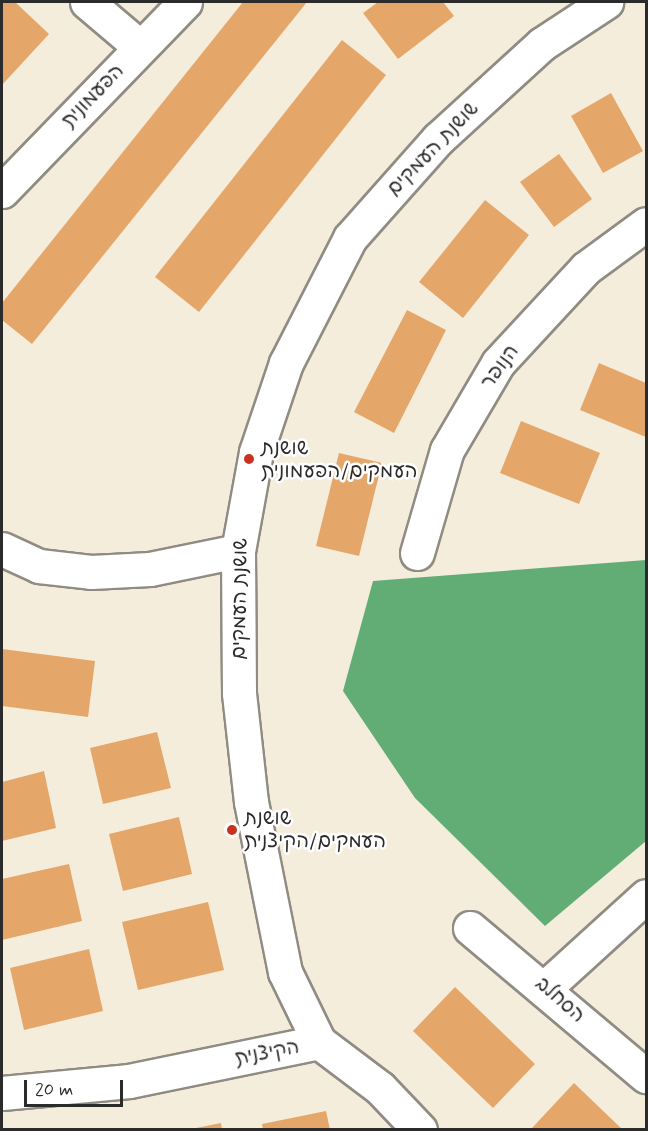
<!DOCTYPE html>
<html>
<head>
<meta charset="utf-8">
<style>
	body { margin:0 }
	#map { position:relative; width:648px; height:1131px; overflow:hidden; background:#f5eddb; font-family:Mynerve,"Playpen Sans Hebrew",sans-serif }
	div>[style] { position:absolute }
	.forest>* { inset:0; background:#62ac75 }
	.building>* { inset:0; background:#e5a66a }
	.roads { filter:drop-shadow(2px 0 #908c83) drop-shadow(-2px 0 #908c83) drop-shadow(0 2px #908c83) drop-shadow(0 -2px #908c83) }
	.minor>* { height:33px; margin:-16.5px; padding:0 16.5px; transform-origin:16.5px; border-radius:16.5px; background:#fff }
	.dots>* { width:16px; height:16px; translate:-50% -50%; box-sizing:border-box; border:3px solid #fff; border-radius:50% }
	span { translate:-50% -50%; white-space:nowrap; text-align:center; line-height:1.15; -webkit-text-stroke:5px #fff; paint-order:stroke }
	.street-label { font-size:20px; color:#2b2b2b }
	.poi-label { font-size:20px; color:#2b2b2b }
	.left { translate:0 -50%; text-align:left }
	.frame { position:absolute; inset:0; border:3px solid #2b2b2b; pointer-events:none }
	.scale { position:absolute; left:24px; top:1080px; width:99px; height:27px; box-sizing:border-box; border:3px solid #2b2b2b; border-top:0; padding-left:8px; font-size:18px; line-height:21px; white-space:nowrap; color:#2b2b2b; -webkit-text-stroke:4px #fff; paint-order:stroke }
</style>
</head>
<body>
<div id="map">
	<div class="forest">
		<i style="clip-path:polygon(646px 560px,646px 841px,545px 926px,415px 798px,343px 691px,373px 581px)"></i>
	</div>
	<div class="building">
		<i style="clip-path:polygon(2px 2px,15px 2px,49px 34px,2px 85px)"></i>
		<i style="clip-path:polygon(243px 2px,307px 2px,32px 344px,2px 320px,2px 303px)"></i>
		<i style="clip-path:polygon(378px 2px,443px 2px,454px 16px,398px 59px,363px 13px)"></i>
		<i style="clip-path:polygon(342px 40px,386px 75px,199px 312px,155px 277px)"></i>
		<i style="clip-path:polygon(611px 93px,643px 151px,603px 173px,571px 116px)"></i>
		<i style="clip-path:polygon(559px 154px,592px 199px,554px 227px,520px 182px)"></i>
		<i style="clip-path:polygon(485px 200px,529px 235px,463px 318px,419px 282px)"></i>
		<i style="clip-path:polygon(407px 310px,446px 330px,394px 433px,354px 412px)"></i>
		<i style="clip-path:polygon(599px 363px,646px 383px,646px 437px,580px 410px)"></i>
		<i style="clip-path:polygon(521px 421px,600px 453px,579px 504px,500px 473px)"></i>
		<i style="clip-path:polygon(339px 453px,382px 463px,359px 556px,316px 546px)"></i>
		<i style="clip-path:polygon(2px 649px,95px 661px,88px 717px,2px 706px)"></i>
		<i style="clip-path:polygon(157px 732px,171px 788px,103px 804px,90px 748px)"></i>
		<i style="clip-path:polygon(44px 771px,56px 828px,2px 841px,2px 782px)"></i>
		<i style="clip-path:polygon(179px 817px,192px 874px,123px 891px,109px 834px)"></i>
		<i style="clip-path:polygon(69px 864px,82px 921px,2px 940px,2px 879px)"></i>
		<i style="clip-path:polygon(208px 902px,224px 970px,138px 990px,122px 922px)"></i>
		<i style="clip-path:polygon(89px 949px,103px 1011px,24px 1030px,10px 968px)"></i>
		<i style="clip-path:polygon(455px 987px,535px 1064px,493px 1108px,413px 1031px)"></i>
		<i style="clip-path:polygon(574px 1083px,623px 1130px,532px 1128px)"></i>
		<i style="clip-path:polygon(326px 1111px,330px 1130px,263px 1130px,262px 1124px)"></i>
		<i style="clip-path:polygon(221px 1123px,222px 1130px,196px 1130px,196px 1128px)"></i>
	</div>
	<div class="roads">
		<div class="minor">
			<i style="left:87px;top:2px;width:70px;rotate:40.3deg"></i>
			<i style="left:2px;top:191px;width:263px;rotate:-45.9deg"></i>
			<i style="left:2px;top:549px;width:41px;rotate:24.7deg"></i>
			<i style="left:39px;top:566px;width:52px;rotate:6.6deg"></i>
			<i style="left:91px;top:572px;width:59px;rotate:-2.9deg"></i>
			<i style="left:150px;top:569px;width:90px;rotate:-11.6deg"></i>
			<i style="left:417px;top:553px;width:107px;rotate:-73.8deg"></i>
			<i style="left:447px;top:450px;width:101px;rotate:-59.6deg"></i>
			<i style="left:498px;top:363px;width:129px;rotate:-47.2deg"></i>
			<i style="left:586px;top:268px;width:74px;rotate:-36.3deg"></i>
			<i style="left:470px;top:928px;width:230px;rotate:40.1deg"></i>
			<i style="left:546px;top:987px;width:135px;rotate:-42.3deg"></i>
			<i style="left:2px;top:1093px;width:128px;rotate:-5.4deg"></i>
			<i style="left:129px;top:1081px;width:194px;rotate:-11.6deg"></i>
			<i style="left:420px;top:1130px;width:58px;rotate:-133.6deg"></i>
			<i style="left:380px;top:1088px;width:76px;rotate:-143deg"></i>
			<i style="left:319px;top:1042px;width:78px;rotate:-115.9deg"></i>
			<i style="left:285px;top:972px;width:173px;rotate:-101.3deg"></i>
			<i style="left:251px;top:802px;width:110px;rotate:-96.3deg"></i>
			<i style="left:239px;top:693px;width:142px;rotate:-90.4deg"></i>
			<i style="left:238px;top:551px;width:101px;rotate:-79.7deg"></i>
			<i style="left:256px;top:452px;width:94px;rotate:-71.4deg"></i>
			<i style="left:286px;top:363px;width:140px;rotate:-62.9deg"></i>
			<i style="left:350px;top:238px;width:132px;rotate:-48.4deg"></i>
			<i style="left:438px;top:139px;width:141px;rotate:-42.4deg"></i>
			<i style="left:542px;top:44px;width:77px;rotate:-33.3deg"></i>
		</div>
	</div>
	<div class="dots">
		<i style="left:249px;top:459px;background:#c8321e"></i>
		<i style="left:232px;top:830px;background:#c8321e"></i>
	</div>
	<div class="street-label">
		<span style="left:93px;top:96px;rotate:-46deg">הפעמונית</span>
		<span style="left:433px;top:149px;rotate:-46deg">שושנת העמקים</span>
		<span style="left:500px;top:367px;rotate:-54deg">הנופר</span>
		<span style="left:240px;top:599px;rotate:-89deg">שושנת העמקים</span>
		<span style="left:560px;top:1000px;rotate:41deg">הסחלב</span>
		<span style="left:267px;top:1053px;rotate:-11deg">הקיצנית</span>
	</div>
	<div class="poi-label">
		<span class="left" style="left:261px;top:460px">שושנת<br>העמקים/הפעמונית</span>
		<span class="left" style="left:244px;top:830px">שושנת<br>העמקים/הקיצנית</span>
	</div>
	<div class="frame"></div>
	<div class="scale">20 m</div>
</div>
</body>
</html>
